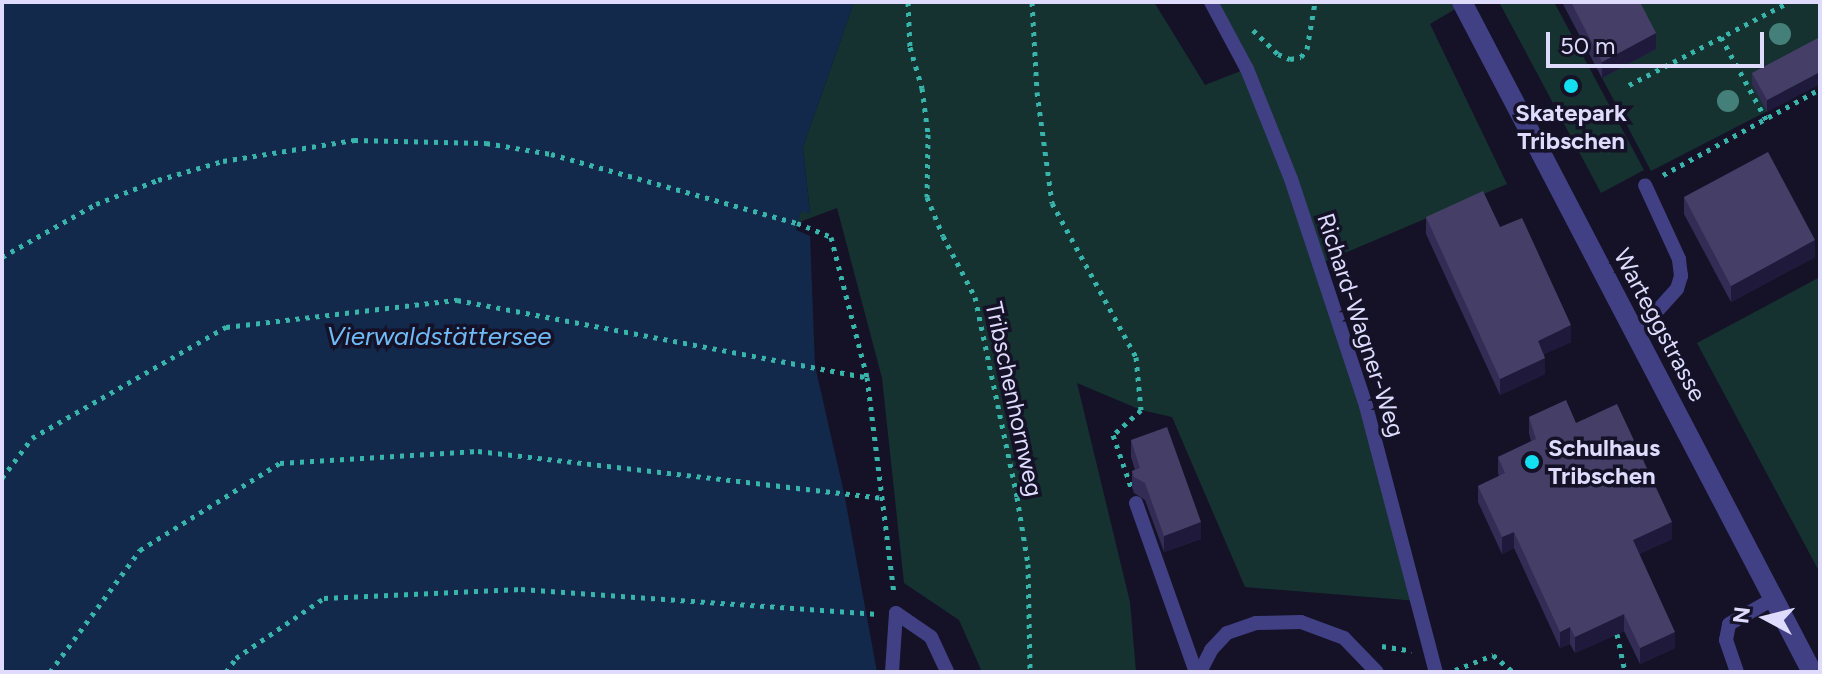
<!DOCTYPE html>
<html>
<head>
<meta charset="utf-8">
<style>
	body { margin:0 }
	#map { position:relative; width:1822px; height:674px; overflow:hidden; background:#151228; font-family:Figtree,sans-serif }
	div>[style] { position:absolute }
	.green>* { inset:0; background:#153230 }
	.water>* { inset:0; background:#12294c }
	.path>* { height:5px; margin-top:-2.5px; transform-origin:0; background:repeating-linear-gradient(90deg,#38b4aa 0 4px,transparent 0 10px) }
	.lane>* { height:14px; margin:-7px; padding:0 7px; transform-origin:7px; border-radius:7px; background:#414084 }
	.street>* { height:20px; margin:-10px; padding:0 10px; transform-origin:10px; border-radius:10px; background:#414084 }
	.trees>* { width:22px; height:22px; margin:-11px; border-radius:50%; background:#448079 }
	.wall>* { inset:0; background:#332c55 }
	.shaded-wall>* { inset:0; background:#1f1a3b }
	.building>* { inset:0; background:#453f67 }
	.dots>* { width:22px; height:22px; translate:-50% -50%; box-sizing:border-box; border:4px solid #151228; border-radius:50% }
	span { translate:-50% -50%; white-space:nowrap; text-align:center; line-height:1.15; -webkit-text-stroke:7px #151228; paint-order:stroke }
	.poi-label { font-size:24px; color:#dedbfd; font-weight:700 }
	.left { translate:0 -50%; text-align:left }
	.street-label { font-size:24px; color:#dedbfd }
	.water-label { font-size:26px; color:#6fbbf7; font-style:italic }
	.frame { position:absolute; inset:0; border:4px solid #dedbfd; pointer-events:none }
	.north { position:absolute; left:1726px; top:578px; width:80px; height:80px; -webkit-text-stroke:6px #151228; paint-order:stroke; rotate:277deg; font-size:22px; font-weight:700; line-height:32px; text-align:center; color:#dedbfd }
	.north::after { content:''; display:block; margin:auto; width:28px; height:36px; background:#dedbfd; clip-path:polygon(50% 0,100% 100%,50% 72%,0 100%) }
	.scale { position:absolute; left:1546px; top:32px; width:218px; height:36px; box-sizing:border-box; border:4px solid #dedbfd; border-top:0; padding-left:10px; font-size:24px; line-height:28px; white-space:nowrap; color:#dedbfd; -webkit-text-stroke:6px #151228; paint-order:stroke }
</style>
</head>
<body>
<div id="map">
	<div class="green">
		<i style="clip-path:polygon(854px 2px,1154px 2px,1205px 85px,1246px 69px,1211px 2px,1467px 2px,1430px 24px,1507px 184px,1319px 264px,1418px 601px,1245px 587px,1172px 417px,1141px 410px,1077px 383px,1130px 602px,1136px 672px,982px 672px,959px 620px,904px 583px,882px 378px,837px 208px,797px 223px,801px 211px,810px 213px,803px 147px)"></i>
		<i style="clip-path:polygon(1499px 2px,1554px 2px,1644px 170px,1601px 193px)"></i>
		<i style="clip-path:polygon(1562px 2px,1820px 2px,1820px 84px,1651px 171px)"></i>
		<i style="clip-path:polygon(1820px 277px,1820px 573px,1697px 343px)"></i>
	</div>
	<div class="water">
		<i style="clip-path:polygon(2px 2px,854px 2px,803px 147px,810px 214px,801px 211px,796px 230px,810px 236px,815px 366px,844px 493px,877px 672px,2px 672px)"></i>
	</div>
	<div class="path">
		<i style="left:908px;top:2px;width:45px;rotate:87.5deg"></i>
		<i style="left:910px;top:47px;width:43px;rotate:73.7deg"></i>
		<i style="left:922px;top:88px;width:46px;rotate:82.6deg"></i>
		<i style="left:928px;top:134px;width:63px;rotate:90.9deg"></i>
		<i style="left:927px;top:197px;width:42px;rotate:67.7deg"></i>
		<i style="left:943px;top:236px;width:69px;rotate:62.3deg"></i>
		<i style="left:975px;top:297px;width:204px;rotate:78.1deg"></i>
		<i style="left:1017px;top:497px;width:68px;rotate:80.7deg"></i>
		<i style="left:1028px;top:564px;width:108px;rotate:88.9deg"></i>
		<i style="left:1032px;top:2px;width:90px;rotate:86.8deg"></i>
		<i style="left:1037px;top:92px;width:112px;rotate:82.3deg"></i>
		<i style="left:1052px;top:203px;width:175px;rotate:61.4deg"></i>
		<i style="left:1136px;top:357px;width:53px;rotate:84.6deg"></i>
		<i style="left:1141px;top:410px;width:38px;rotate:138deg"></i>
		<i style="left:1113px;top:435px;width:55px;rotate:70.9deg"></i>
		<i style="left:1253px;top:30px;width:35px;rotate:44deg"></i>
		<i style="left:1278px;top:54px;width:13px;rotate:23deg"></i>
		<i style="left:1290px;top:59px;width:11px;rotate:-10deg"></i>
		<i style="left:1301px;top:57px;width:10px;rotate:-53deg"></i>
		<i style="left:1307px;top:49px;width:48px;rotate:-80.3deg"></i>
		<i style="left:1721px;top:37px;width:96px;rotate:61.3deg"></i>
		<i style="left:1629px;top:85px;width:180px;rotate:-27.4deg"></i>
		<i style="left:1663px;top:175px;width:179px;rotate:-28.7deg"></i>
		<i style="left:2px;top:257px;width:108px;rotate:-29.4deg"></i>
		<i style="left:96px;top:204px;width:66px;rotate:-21.2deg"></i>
		<i style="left:158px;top:180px;width:68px;rotate:-16.3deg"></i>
		<i style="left:223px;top:161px;width:133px;rotate:-9.1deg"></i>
		<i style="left:354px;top:140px;width:132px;rotate:1.3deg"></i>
		<i style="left:486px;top:143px;width:66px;rotate:9.6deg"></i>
		<i style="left:551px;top:154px;width:255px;rotate:15.7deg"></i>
		<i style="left:797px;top:223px;width:37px;rotate:22deg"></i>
		<i style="left:831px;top:237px;width:145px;rotate:75.6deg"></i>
		<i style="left:867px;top:377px;width:218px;rotate:82.9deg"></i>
		<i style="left:2px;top:478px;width:50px;rotate:-53.1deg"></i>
		<i style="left:32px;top:438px;width:224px;rotate:-29.8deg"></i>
		<i style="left:226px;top:327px;width:233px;rotate:-6.7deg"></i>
		<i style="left:457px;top:300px;width:416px;rotate:10.7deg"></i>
		<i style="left:1617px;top:634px;width:39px;rotate:78deg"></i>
		<i style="left:1382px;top:646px;width:30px;rotate:9deg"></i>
		<i style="left:1455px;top:670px;width:41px;rotate:-21.5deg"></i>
		<i style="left:1493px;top:655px;width:26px;rotate:40deg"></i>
		<i style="left:50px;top:672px;width:152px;rotate:-53.6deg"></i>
		<i style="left:140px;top:550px;width:165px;rotate:-31.9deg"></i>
		<i style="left:280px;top:463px;width:198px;rotate:-3.5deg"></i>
		<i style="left:478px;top:451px;width:408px;rotate:6.6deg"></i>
		<i style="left:226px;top:672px;width:17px;rotate:-54deg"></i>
		<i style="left:236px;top:658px;width:107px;rotate:-34.3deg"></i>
		<i style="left:324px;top:598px;width:197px;rotate:-2.6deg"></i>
		<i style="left:521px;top:589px;width:358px;rotate:4deg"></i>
	</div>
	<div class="lane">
		<i style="left:1211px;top:2px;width:76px;rotate:61.8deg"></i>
		<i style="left:1247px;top:69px;width:118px;rotate:68.2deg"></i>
		<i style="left:1291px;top:179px;width:239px;rotate:71.7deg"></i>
		<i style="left:1366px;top:406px;width:275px;rotate:75.3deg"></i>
		<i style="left:1632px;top:328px;width:30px;rotate:-34deg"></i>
		<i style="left:1657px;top:311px;width:30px;rotate:-48deg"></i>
		<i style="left:1677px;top:289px;width:14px;rotate:-73deg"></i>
		<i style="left:1681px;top:276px;width:17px;rotate:-97deg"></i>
		<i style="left:1679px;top:259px;width:81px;rotate:-114.7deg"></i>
		<i style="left:1136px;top:503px;width:179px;rotate:70.5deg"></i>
		<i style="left:896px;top:613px;width:42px;rotate:34.4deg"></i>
		<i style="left:931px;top:637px;width:38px;rotate:65deg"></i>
		<i style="left:892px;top:672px;width:59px;rotate:-86.1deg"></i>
		<i style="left:1200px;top:672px;width:25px;rotate:-63deg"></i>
		<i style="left:1211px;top:650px;width:23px;rotate:-47deg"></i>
		<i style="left:1227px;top:633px;width:31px;rotate:-19deg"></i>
		<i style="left:1256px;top:623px;width:45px;rotate:-1.3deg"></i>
		<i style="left:1301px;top:622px;width:46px;rotate:20.4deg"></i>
		<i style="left:1344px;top:638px;width:47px;rotate:45.9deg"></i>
		<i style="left:1737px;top:672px;width:34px;rotate:-109deg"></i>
		<i style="left:1726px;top:640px;width:16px;rotate:-79deg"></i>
		<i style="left:1729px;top:624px;width:53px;rotate:-29.5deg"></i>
	</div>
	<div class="street">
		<i style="left:1462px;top:2px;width:756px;rotate:62.42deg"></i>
	</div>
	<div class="trees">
		<i style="left:1780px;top:34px"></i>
		<i style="left:1728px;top:101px"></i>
	</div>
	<div class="wall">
		<i style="clip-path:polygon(1562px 2px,1640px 2px,1656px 49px,1602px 78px)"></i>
		<i style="clip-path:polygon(1820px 37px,1767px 112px,1752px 84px,1752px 73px)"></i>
		<i style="clip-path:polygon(1684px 197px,1815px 257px,1731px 302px,1684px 214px)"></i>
		<i style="clip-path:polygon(1426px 217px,1500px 227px,1571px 342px,1544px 354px,1545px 374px,1500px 395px,1426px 234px)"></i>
		<i style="clip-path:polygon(1529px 417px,1576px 423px,1672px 539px,1639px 554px,1675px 648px,1640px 664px,1624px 631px,1575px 653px,1570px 644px,1560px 648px,1514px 548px,1502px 554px,1478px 502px,1478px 486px,1499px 476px,1498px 473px,1498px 457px,1531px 441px,1529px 433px)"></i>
		<i style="clip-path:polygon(1131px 440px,1201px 539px,1164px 552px,1145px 500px,1134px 493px,1132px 487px,1132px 471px,1135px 470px,1131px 457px)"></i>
	</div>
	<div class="shaded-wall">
		<i style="clip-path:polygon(1656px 33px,1656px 49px,1602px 78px,1602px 62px)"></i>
		<i style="clip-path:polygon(1820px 72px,1820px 84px,1767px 112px,1767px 100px)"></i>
		<i style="clip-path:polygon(1815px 240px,1815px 257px,1731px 302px,1731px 286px)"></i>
		<i style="clip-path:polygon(1571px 325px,1571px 342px,1538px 357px,1538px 341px)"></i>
		<i style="clip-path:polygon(1545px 358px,1545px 374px,1500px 395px,1500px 379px)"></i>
		<i style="clip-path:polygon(1201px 522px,1201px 539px,1164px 552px,1164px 536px)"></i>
		<i style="clip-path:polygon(1672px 522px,1672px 539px,1633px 557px,1633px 540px)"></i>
		<i style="clip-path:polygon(1514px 532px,1514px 548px,1502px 554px,1502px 537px)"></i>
		<i style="clip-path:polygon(1624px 614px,1624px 631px,1575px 653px,1575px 637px)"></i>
		<i style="clip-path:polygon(1570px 627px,1570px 644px,1560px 648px,1560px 632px)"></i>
		<i style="clip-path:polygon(1675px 632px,1675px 648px,1640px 664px,1640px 648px)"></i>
	</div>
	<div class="building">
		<i style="clip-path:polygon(1571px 2px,1640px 2px,1656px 33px,1602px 62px)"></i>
		<i style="clip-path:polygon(1820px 37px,1820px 72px,1767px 100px,1752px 73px)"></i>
		<i style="clip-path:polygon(1768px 152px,1815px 240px,1731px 286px,1684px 197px)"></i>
		<i style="clip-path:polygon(1483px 191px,1500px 227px,1522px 218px,1571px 325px,1538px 341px,1545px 358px,1500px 379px,1426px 217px)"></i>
		<i style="clip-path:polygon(1566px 400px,1576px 423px,1617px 404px,1672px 522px,1633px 540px,1675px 632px,1640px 648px,1624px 614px,1575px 637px,1570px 627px,1560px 632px,1514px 532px,1502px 537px,1478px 486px,1505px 473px,1498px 457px,1536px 439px,1529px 417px)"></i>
		<i style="clip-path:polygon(1167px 427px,1201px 522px,1164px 536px,1145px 483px,1134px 477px,1132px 471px,1140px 468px,1131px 440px)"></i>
	</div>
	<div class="dots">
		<i style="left:1571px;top:86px;background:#12e0f1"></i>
		<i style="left:1532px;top:462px;background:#12e0f1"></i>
	</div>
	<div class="poi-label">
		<span style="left:1571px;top:127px">Skatepark<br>Tribschen</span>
		<span class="left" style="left:1548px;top:462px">Schulhaus<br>Tribschen</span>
	</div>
	<div class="street-label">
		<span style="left:1361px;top:325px;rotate:72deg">Richard-Wagner-Weg</span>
		<span style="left:1660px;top:325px;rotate:62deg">Warteggstrasse</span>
		<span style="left:1014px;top:399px;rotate:78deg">Tribschenhornweg</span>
	</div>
	<div class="water-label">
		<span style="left:439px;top:337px">Vierwaldstättersee</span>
	</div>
	<div class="frame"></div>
	<div class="north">N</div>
	<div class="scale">50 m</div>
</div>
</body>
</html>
